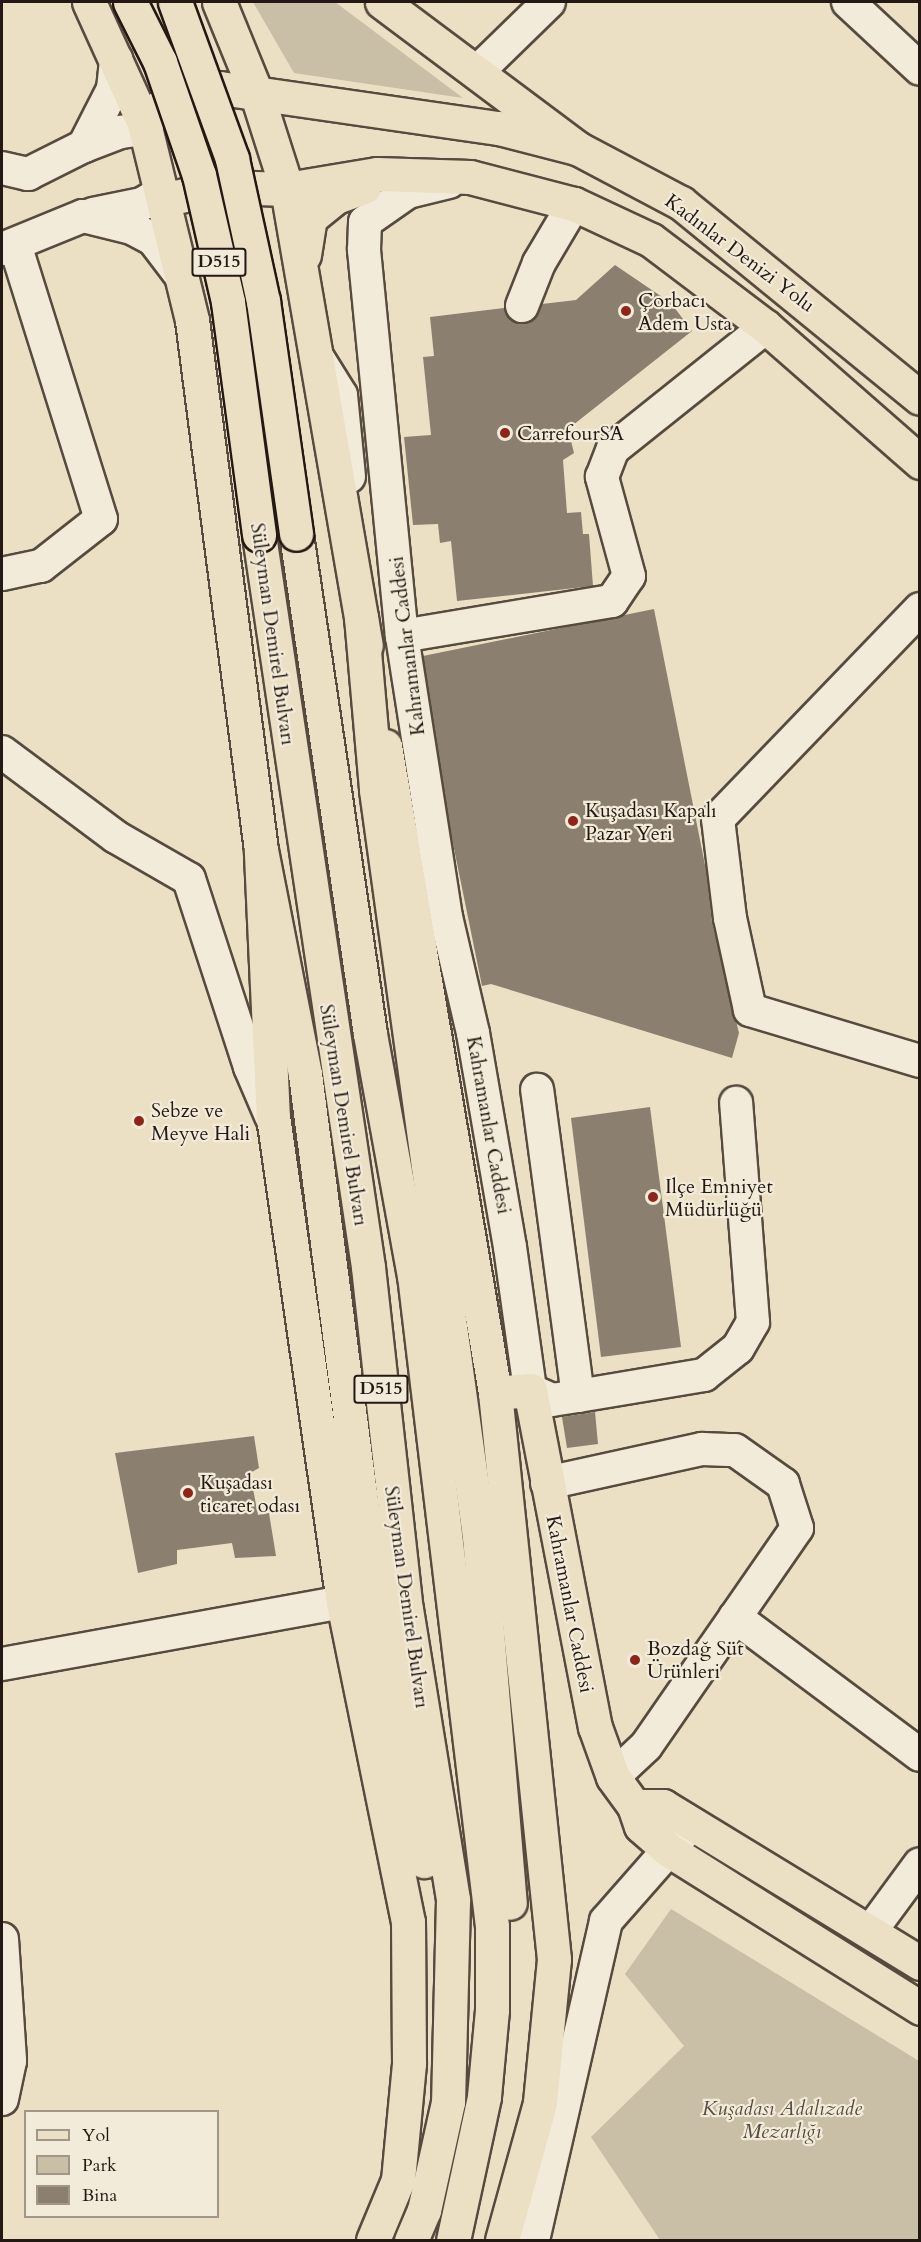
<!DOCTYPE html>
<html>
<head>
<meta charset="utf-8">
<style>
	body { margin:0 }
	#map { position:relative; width:921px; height:2242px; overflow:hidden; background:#ebe0c4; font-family:Cardo,serif }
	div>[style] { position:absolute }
	.green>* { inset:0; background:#c9bea6 }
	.building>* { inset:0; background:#8b806f }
	.roads { filter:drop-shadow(2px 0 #564b3e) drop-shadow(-2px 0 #564b3e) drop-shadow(0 2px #564b3e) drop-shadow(0 -2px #564b3e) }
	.minor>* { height:32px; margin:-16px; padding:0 16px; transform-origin:16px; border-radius:16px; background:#f2ebd9 }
	.major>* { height:33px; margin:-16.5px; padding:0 16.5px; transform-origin:16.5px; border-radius:16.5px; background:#ebe0c4 }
	.highway>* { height:33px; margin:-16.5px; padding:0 16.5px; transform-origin:16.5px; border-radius:16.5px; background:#ebe0c4 }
	.bridges { filter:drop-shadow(2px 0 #241912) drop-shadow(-2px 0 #241912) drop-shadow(0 2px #241912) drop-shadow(0 -2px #241912) }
	.highway-bridge>* { height:33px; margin:-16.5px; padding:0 16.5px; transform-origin:16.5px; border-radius:16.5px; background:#ebe0c4 }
	.dots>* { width:16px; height:16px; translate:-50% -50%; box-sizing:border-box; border:3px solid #f2ebd9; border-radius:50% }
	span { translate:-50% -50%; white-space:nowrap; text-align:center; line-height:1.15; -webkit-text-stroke:4.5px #f2ebd9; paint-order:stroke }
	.shield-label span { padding:2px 4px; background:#f2ebd9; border:2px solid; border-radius:4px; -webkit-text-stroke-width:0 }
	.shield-label { font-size:18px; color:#241912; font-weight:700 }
	.street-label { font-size:20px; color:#241912 }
	.poi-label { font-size:20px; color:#241912 }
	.left { translate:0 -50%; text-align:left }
	.park-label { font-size:20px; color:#564b3e; font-style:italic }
	.frame { position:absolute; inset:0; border:3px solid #241912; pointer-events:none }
	.legend { position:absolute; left:24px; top:2110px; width:195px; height:108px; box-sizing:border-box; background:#f2ebd9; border:2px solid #a09789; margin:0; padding:8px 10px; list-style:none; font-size:18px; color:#241912 }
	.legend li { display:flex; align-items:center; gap:12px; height:30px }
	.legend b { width:30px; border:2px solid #a09789 }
</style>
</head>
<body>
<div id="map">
	<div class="green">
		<i style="clip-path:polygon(253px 2px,335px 2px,463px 98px,294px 73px)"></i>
		<i style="clip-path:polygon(671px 1909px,919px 2061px,919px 2240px,660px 2240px,591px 2137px,684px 2046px,625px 1974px)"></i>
	</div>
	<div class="building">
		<i style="clip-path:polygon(615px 265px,671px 303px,692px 331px,568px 429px,574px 453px,563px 460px,567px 513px,581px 512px,583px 534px,589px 534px,593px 586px,457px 601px,451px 541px,440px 543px,438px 524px,413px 525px,404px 437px,431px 435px,423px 357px,434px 356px,430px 317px,504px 308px,515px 322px,525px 324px,534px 320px,542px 304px,576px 300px)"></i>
		<i style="clip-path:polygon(654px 609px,706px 870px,712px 922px,739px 1033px,732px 1058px,491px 984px,482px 986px,450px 829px,423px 656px)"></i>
		<i style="clip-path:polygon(650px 1107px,681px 1347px,601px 1357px,571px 1118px)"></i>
		<i style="clip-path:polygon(595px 1412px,598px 1444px,567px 1448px,562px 1417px)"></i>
		<i style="clip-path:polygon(254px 1436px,259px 1468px,250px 1473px,258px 1515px,269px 1513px,276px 1556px,235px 1558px,232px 1543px,177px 1550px,177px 1564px,138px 1573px,115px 1453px)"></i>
	</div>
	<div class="roads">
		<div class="minor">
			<i style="left:848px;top:2px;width:98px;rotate:42.9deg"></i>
			<i style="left:478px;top:71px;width:99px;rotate:-44.2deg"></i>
			<i style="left:84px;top:146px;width:39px;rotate:-21deg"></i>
			<i style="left:120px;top:132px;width:25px;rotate:-7deg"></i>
			<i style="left:2px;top:168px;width:27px;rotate:13deg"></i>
			<i style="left:28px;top:174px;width:63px;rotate:-26.6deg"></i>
			<i style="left:84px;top:146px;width:64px;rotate:-63deg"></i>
			<i style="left:113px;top:89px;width:30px;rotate:-84deg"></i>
			<i style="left:449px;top:182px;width:42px;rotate:166.3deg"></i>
			<i style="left:408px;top:192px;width:52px;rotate:145.1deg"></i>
			<i style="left:365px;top:222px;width:28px;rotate:92deg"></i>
			<i style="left:364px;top:250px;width:388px;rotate:84.4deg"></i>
			<i style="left:402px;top:636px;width:284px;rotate:81.1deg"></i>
			<i style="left:446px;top:917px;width:119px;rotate:76.9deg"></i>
			<i style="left:473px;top:1033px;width:217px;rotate:80.2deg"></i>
			<i style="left:510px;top:1247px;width:144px;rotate:82deg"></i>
			<i style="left:530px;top:1390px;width:24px;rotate:24deg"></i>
			<i style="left:552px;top:1400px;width:26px;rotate:-9deg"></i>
			<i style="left:578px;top:1396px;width:309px;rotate:-97.6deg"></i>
			<i style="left:93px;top:214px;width:50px;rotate:-11.5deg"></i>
			<i style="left:142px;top:204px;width:23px;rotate:-31deg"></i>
			<i style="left:2px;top:249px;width:87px;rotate:-22.2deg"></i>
			<i style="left:83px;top:216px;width:50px;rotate:13.8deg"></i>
			<i style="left:132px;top:228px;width:24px;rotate:28deg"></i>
			<i style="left:153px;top:239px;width:46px;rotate:52.9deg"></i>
			<i style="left:522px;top:306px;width:46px;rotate:-68.4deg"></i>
			<i style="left:539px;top:263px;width:69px;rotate:-59.3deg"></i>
			<i style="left:316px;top:355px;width:47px;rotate:58deg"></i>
			<i style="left:341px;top:395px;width:82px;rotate:84.4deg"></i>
			<i style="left:2px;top:574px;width:40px;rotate:-12deg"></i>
			<i style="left:41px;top:566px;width:76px;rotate:-38.1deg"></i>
			<i style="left:101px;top:519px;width:287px;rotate:-107.4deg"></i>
			<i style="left:920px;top:609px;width:291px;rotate:133.9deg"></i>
			<i style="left:718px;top:819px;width:100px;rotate:83.1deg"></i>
			<i style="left:730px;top:918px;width:94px;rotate:77.7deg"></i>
			<i style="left:750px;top:1010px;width:177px;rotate:16.7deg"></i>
			<i style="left:402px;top:636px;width:213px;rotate:-9.5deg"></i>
			<i style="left:612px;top:601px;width:30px;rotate:-56deg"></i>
			<i style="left:629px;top:576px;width:103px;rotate:-105.3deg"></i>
			<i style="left:602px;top:477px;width:30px;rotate:-69deg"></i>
			<i style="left:613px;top:449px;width:196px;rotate:-38.6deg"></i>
			<i style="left:2px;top:752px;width:142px;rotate:36.7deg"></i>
			<i style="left:116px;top:837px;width:84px;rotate:29.9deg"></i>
			<i style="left:189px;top:879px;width:198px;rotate:72deg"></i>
			<i style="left:250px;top:1067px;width:53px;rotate:66.8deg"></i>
			<i style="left:578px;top:1396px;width:128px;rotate:-9.5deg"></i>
			<i style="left:704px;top:1375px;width:43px;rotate:-38.5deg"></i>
			<i style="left:738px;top:1348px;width:30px;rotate:-60deg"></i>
			<i style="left:753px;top:1322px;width:220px;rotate:-94.4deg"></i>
			<i style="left:547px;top:1483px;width:159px;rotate:-12.4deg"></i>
			<i style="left:702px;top:1449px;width:33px;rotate:2deg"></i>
			<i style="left:735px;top:1450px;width:59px;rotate:35.3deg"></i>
			<i style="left:783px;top:1484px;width:46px;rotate:72.3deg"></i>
			<i style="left:797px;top:1528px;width:265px;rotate:124.7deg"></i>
			<i style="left:646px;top:1746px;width:45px;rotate:136.8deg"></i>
			<i style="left:735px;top:1617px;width:231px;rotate:36.7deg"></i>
			<i style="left:2px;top:1664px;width:347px;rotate:-10.3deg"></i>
			<i style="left:870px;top:1932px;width:84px;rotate:-53.7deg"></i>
			<i style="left:2px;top:1939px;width:122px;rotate:86.2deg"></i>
			<i style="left:10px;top:2061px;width:39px;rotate:102deg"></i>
			<i style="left:533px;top:2240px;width:327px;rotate:-77.1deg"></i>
			<i style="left:606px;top:1921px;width:121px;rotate:-48.7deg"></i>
		</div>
		<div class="major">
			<i style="left:257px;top:95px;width:99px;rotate:72.3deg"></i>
			<i style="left:287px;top:189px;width:463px;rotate:80.2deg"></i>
			<i style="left:175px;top:197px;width:51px;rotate:-11.3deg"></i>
			<i style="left:225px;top:187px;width:62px;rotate:1.8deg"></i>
			<i style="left:287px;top:189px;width:91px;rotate:-9.5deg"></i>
			<i style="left:377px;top:174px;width:93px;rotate:1.8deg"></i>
			<i style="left:470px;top:177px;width:107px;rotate:14.6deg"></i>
			<i style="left:574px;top:204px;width:85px;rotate:25.1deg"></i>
			<i style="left:651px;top:240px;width:144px;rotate:37.1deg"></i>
			<i style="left:766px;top:327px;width:205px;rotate:41.2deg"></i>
			<i style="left:304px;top:255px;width:37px;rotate:-81deg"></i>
			<i style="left:310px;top:218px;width:33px;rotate:-39deg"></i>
			<i style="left:336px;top:197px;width:30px;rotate:-20deg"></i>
			<i style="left:385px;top:746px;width:656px;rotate:80.35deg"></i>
			<i style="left:495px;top:1393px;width:569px;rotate:84.05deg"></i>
			<i style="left:554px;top:1959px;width:145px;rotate:95.6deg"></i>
			<i style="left:540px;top:2103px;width:142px;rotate:105.5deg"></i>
			<i style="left:495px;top:1393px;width:35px;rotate:-5deg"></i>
			<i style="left:530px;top:1390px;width:343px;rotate:79.1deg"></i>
			<i style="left:595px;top:1727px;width:53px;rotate:70.2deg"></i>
			<i style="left:613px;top:1777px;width:36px;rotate:54deg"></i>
			<i style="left:634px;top:1806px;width:21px;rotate:71deg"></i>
			<i style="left:641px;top:1826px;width:35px;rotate:41deg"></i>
			<i style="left:667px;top:1849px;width:299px;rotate:32.1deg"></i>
			<i style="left:634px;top:1806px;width:29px"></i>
			<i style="left:663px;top:1806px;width:301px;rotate:31.4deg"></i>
			<i style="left:373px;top:2240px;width:65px;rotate:-67.4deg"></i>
			<i style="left:398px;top:2180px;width:118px;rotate:-84.6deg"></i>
			<i style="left:409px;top:2063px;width:141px;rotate:-90.4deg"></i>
			<i style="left:408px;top:1922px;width:327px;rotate:-101.5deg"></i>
			<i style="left:343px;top:1602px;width:488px;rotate:-98.2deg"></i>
			<i style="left:273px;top:1119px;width:269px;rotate:-92.6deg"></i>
			<i style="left:261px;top:850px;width:534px;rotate:-97.42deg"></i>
			<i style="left:192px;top:320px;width:203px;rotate:-103.7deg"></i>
			<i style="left:144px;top:123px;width:24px;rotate:-45deg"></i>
			<i style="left:161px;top:106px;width:39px;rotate:-23deg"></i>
			<i style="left:197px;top:91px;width:23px;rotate:-7deg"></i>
			<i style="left:220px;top:88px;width:282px;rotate:8.2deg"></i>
			<i style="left:499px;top:128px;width:81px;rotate:14.4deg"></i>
			<i style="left:577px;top:148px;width:118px;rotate:27.9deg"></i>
			<i style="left:681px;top:203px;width:308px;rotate:39.2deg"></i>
		</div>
		<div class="highway">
			<i style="left:89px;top:2px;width:133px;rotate:65.6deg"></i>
			<i style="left:219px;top:2px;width:100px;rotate:67.8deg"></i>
			<i style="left:382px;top:2px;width:244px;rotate:36.8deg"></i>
			<i style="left:296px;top:534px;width:505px;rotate:81.58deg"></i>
			<i style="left:370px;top:1034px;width:245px;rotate:79.7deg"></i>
			<i style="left:414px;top:1275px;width:656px;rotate:83.17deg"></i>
			<i style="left:492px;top:1926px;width:84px;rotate:90deg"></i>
			<i style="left:492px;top:2010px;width:87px;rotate:95.3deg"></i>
			<i style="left:484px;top:2097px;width:146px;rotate:102.2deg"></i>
			<i style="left:259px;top:535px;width:740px;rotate:81.53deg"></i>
			<i style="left:368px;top:1267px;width:344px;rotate:83.7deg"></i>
			<i style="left:406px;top:1609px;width:295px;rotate:80.8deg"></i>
			<i style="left:453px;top:1900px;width:202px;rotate:91.4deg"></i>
			<i style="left:448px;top:2102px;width:111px;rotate:102.5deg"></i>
			<i style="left:424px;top:2210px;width:33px;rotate:113deg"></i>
			<i style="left:361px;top:617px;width:174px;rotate:85deg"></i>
			<i style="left:376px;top:790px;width:753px;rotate:82.14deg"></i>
			<i style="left:479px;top:1536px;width:368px;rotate:85.2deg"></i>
			<i style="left:261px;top:850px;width:228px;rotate:78.9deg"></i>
			<i style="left:305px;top:1074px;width:524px;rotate:82.55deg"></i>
			<i style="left:373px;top:1594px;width:272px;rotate:79.2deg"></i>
		</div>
	</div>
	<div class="bridges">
		<div class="highway-bridge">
			<i style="left:130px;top:2px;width:67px;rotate:63.4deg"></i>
			<i style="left:160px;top:62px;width:120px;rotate:71deg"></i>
			<i style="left:199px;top:175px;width:130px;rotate:77.1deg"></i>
			<i style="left:228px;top:302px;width:235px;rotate:82.4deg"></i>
			<i style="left:175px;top:2px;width:167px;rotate:70deg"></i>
			<i style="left:232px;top:159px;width:145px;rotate:77.7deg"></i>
			<i style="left:263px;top:301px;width:235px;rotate:81.9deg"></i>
		</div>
	</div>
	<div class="dots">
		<i style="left:626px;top:311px;background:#8f2418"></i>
		<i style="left:505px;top:433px;background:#8f2418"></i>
		<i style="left:573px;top:821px;background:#8f2418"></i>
		<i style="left:139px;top:1121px;background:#8f2418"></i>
		<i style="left:653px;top:1197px;background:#8f2418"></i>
		<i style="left:188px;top:1493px;background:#8f2418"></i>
		<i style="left:635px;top:1660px;background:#8f2418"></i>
	</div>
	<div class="shield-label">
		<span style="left:219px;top:262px">D515</span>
		<span style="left:381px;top:1389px">D515</span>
	</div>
	<div class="street-label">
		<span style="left:740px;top:253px;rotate:37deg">Kadınlar Denizi Yolu</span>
		<span style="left:273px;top:634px;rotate:82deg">Süleyman Demirel Bulvarı</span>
		<span style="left:407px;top:646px;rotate:-97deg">Kahramanlar Caddesi</span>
		<span style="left:344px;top:1115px;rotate:81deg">Süleyman Demirel Bulvarı</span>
		<span style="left:489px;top:1125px;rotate:80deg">Kahramanlar Caddesi</span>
		<span style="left:407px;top:1597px;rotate:82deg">Süleyman Demirel Bulvarı</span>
		<span style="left:570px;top:1604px;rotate:79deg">Kahramanlar Caddesi</span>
	</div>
	<div class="poi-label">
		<span class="left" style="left:638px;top:312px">Çorbacı<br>Adem Usta</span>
		<span class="left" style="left:517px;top:433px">CarrefourSA</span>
		<span class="left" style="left:585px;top:822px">Kuşadası Kapalı<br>Pazar Yeri</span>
		<span class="left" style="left:151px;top:1122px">Sebze ve<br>Meyve Hali</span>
		<span class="left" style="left:665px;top:1198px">Ilçe Emniyet<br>Müdürlüğü</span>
		<span class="left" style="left:200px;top:1494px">Kuşadası<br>ticaret odası</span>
		<span class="left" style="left:647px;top:1660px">Bozdağ Süt<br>Ürünleri</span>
	</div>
	<div class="park-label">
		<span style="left:782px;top:2120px">Kuşadası Adalızade<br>Mezarlığı</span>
	</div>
	<div class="frame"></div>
	<ul class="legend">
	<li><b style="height:8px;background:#ebe0c4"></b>Yol</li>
	<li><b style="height:16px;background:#c9bea6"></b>Park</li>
	<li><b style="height:16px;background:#8b806f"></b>Bina</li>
	</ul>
</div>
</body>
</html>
